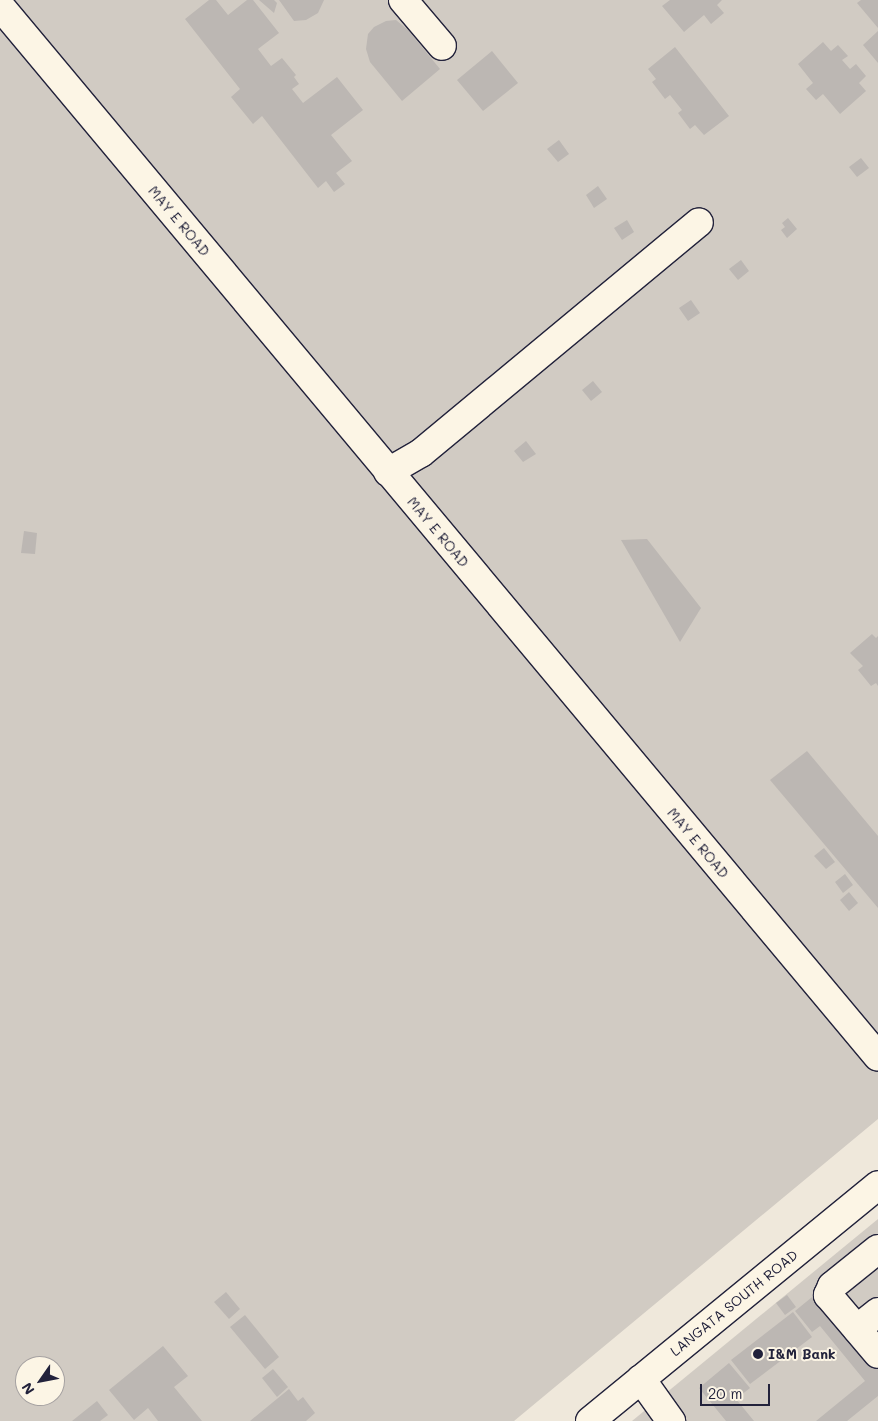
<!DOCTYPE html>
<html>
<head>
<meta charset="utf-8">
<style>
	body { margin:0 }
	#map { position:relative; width:878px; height:1421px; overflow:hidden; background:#efe8db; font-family:Mali,sans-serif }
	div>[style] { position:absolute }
	.green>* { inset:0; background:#d1cbc3 }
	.building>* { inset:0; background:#bcb7b3 }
	.roads { filter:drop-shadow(1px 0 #22223b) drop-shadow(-1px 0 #22223b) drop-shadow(0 1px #22223b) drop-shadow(0 -1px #22223b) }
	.minor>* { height:28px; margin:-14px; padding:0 14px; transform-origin:14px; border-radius:14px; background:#fcf5e5 }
	.dots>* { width:14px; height:14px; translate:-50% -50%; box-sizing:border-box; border:2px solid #fcf5e5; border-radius:50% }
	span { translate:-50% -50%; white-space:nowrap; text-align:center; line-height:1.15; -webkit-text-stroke:4px #fcf5e5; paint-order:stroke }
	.street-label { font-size:14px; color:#22223b }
	.poi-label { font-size:14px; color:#22223b; font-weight:700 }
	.left { translate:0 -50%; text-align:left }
	.north { position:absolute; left:15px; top:1356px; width:50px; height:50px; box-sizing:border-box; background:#fcf5e5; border:1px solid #a5a1a1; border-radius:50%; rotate:237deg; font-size:14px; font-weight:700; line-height:20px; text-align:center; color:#22223b }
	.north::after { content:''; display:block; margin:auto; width:18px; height:22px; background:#22223b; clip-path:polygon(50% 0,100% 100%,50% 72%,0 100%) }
	.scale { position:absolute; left:700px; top:1384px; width:70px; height:22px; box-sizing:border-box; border:2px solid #22223b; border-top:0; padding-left:6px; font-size:15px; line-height:18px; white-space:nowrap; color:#22223b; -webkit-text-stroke:4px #fcf5e5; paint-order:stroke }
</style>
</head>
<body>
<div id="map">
	<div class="green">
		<i style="clip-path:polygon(evenodd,0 0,878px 0,878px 1119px,514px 1421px,0 1421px,0 0,25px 1366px,55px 1366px,55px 1396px,25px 1396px,25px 1366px)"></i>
		<i style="clip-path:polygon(878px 1219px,878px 1421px,632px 1421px)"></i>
	</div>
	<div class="building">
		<i style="clip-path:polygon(209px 0,216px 0,228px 15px,247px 0,253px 0,279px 33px,258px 49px,271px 66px,282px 58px,296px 75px,294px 77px,299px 84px,292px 89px,303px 103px,337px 77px,363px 110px,331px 135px,352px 161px,336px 173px,345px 184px,334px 192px,326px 181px,318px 188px,262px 116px,253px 124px,231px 97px,240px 89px,185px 19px)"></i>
		<i style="clip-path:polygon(259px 0,274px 0,277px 3px,274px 13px)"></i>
		<i style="clip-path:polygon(279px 0,324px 0,318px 13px,306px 20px,294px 21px)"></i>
		<i style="clip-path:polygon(670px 0,722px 0,717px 5px,724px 13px,711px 24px,704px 15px,684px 32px,662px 6px)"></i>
		<i style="clip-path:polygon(861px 0,878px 0,878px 28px,857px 3px)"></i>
		<i style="clip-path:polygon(396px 20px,408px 30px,440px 69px,402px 101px,370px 62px,366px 49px,368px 34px,374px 27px,386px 21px)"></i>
		<i style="clip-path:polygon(878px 31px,878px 63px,863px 45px)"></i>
		<i style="clip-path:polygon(823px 42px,831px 51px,838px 45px,848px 56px,842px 60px,850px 69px,856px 64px,866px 76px,859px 83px,866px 91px,840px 114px,823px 94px,816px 100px,806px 89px,813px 83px,798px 64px)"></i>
		<i style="clip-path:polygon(675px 47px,729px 116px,704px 135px,695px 125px,690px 129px,678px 113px,682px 110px,670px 95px,665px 99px,652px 82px,656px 79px,648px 69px)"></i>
		<i style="clip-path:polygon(492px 51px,518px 83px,483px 111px,457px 80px)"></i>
		<i style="clip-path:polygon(559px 140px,569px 154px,558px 162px,547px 149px)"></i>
		<i style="clip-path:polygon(861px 158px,869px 168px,857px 177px,849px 167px)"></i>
		<i style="clip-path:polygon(598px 186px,607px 199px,594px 208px,586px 195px)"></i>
		<i style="clip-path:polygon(788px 218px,797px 229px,787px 238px,781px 230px,785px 227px,782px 223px)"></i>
		<i style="clip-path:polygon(627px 220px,634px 232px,622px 240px,614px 228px)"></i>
		<i style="clip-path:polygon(741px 260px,749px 271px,738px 280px,729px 269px)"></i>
		<i style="clip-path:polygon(691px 300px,700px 313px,688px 321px,679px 308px)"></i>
		<i style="clip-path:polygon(593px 381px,602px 392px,591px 401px,582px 390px)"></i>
		<i style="clip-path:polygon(526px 441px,536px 454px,523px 462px,514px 451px)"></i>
		<i style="clip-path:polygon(24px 531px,37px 533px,35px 554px,21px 553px)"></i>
		<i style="clip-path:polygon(647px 539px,701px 608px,680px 642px,621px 540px)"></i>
		<i style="clip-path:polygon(872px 634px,876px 638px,878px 636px,878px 686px,876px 683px,871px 686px,858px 670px,863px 666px,850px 653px)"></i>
		<i style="clip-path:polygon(807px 751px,878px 836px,878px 908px,770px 780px)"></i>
		<i style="clip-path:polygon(824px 848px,835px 862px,826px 869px,814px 856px)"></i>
		<i style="clip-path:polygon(845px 874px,853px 885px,843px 893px,835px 882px)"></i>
		<i style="clip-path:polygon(849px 892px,858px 903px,849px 911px,840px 900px)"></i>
		<i style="clip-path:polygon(226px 1292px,240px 1309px,229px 1319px,214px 1302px)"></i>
		<i style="clip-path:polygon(817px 1293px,878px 1367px,878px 1396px,847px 1421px,816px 1421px,865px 1381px,820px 1326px,812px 1332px,795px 1311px)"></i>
		<i style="clip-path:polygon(787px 1295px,796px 1307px,785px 1315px,776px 1303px)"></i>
		<i style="clip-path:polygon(793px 1312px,812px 1337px,750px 1384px,731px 1360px)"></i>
		<i style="clip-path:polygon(245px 1315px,279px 1357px,265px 1369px,230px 1327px)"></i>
		<i style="clip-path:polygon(163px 1346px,188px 1376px,174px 1387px,202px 1421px,158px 1421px,148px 1408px,134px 1420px,109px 1390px)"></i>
		<i style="clip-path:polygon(729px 1363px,750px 1388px,736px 1399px,754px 1421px,726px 1421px,699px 1388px)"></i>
		<i style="clip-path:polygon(273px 1369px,288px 1387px,277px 1397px,262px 1378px)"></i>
		<i style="clip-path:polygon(289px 1389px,298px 1401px,303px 1397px,315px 1413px,306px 1421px,250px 1421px)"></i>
		<i style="clip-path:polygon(97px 1401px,108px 1415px,100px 1421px,72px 1421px)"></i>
	</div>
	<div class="roads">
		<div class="minor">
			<i style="left:403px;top:0;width:60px;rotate:49.7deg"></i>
			<i style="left:0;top:6px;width:1369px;rotate:50.12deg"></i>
			<i style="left:388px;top:472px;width:38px;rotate:-30deg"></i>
			<i style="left:421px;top:453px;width:361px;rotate:-39.7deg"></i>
			<i style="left:878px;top:1249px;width:59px;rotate:141.2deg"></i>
			<i style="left:832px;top:1286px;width:10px;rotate:114deg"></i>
			<i style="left:828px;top:1295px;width:77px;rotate:49.7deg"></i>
			<i style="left:857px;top:1329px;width:27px;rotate:-39deg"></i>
			<i style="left:641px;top:1379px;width:52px;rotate:54.5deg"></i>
			<i style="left:590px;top:1421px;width:372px;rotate:-39.3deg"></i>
		</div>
	</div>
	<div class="dots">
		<i style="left:758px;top:1354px;background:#22223b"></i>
	</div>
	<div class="street-label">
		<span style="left:179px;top:221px;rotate:50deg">MAY E ROAD</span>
		<span style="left:438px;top:532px;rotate:50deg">MAY E ROAD</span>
		<span style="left:698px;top:843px;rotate:50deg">MAY E ROAD</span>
		<span style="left:734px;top:1303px;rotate:-39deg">LANGATA SOUTH ROAD</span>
	</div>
	<div class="poi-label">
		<span class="left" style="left:768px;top:1354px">I&amp;M Bank</span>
	</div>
	<div class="north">N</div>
	<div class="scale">20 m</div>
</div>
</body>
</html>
